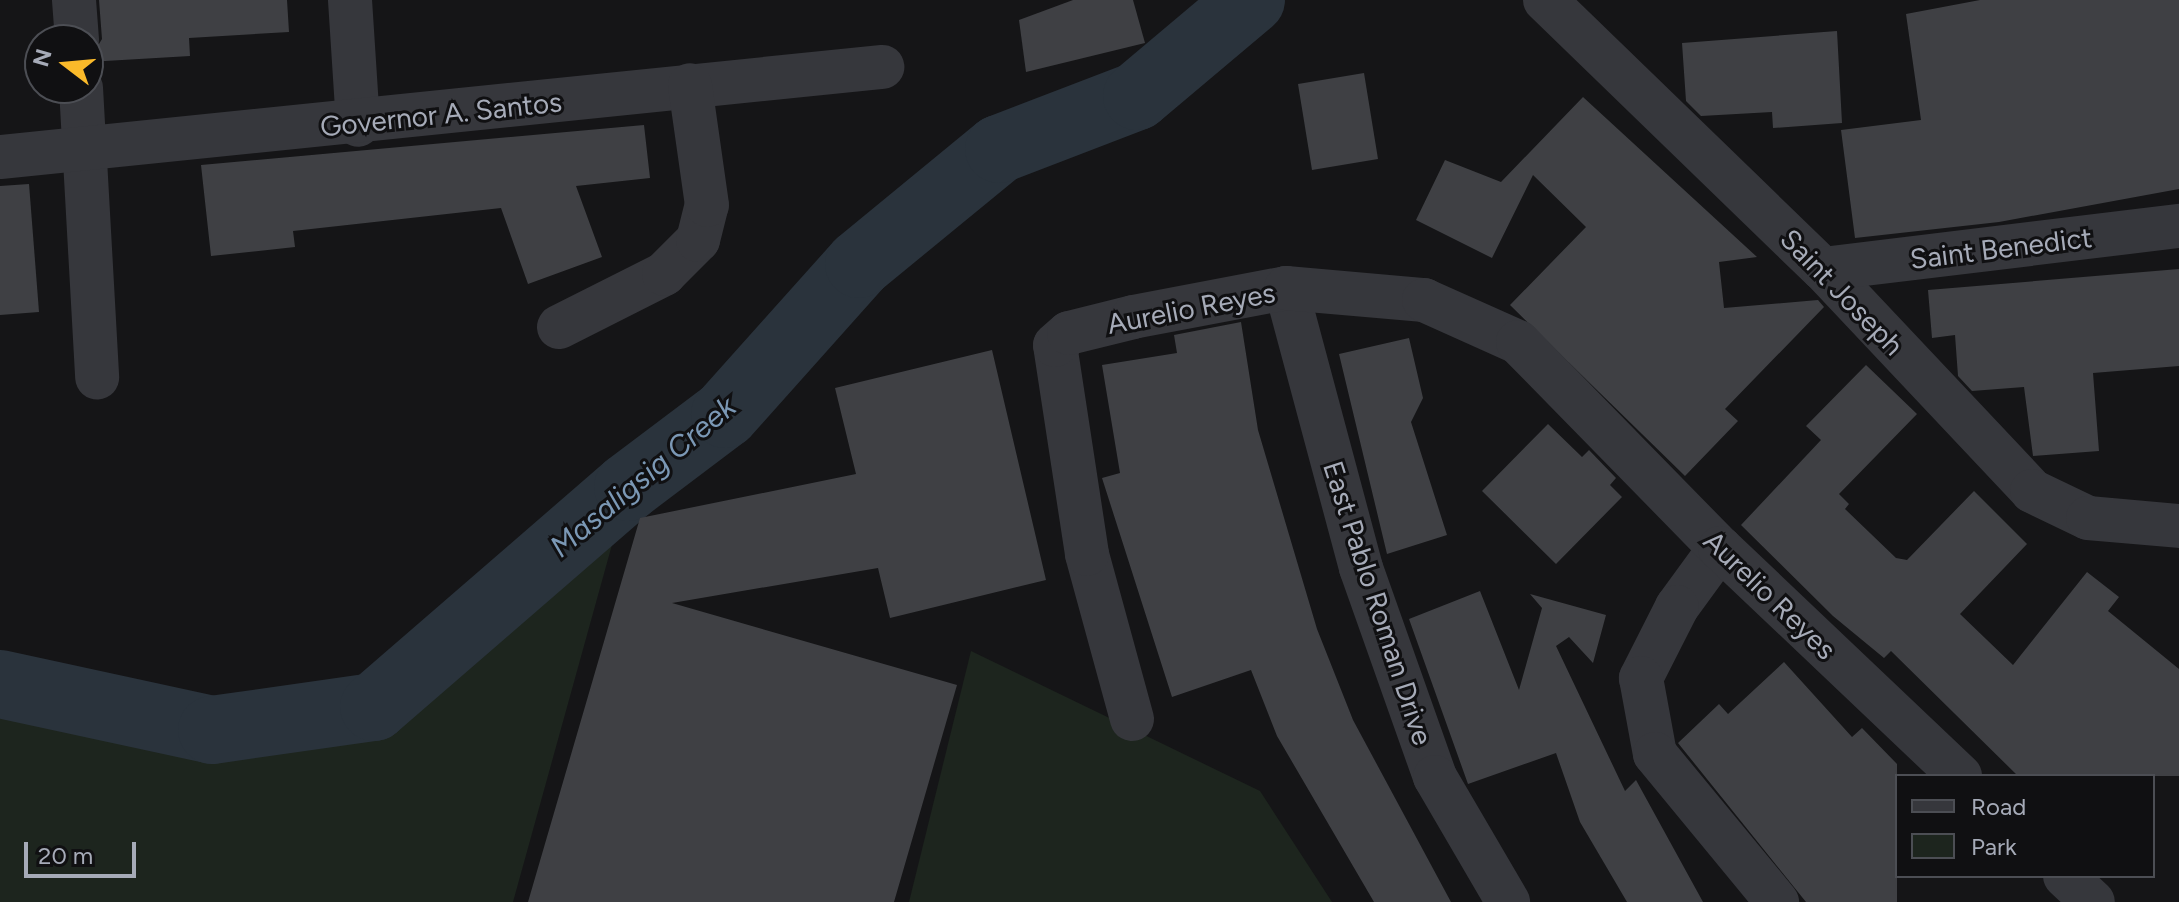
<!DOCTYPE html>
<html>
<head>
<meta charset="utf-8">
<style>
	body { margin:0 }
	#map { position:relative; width:2179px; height:902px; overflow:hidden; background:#151517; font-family:Figtree,sans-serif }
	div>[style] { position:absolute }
	.green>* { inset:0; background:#1d251e }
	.river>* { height:68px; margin:-34px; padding:0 34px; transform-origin:34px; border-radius:34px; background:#2a333c }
	.building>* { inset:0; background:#3f4044 }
	.minor>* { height:44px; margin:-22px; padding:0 22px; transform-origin:22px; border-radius:22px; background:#36373c }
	span { translate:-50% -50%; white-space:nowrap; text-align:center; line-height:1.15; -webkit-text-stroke:6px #101012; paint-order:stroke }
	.street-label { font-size:28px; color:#a6abb8 }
	.water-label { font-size:30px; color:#7b98b5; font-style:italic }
	.legend { position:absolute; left:1895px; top:774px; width:260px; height:104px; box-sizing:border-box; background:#101012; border:2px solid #4c4e54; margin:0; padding:10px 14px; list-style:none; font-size:24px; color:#a6abb8 }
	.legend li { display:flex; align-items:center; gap:16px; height:40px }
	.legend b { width:40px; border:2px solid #4c4e54 }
	.north { position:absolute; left:24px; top:24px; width:80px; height:80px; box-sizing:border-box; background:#101012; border:2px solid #4c4e54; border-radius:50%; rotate:286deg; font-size:22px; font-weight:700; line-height:32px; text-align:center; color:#a6abb8 }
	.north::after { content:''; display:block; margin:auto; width:28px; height:36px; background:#faba2a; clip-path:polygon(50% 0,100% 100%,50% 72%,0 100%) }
	.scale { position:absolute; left:24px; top:842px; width:112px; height:36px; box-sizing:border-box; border:4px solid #a6abb8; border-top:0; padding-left:10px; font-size:24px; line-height:28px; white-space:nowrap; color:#a6abb8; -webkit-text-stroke:6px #101012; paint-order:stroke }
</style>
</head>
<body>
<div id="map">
	<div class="green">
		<i style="clip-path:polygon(628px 487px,513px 902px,0 902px,0 684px,212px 730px,374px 707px)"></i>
		<i style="clip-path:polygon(971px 651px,1260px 791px,1332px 902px,909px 902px)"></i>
	</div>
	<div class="river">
		<i style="left:0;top:684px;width:217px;rotate:12.2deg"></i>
		<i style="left:212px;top:730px;width:164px;rotate:-8.1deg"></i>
		<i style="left:374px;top:707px;width:336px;rotate:-40.9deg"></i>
		<i style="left:628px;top:487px;width:121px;rotate:-37deg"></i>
		<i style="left:725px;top:414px;width:201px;rotate:-48.2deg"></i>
		<i style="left:859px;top:264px;width:181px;rotate:-39.4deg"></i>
		<i style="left:999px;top:149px;width:148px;rotate:-21deg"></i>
		<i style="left:1137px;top:96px;width:149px;rotate:-40.1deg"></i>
	</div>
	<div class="building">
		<i style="clip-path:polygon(99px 0,287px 0,289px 32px,189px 38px,190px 56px,88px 62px,102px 39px)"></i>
		<i style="clip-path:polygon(1073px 0,1133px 0,1145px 43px,1026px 72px,1019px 20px)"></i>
		<i style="clip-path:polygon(1980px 0,2179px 0,2179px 189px,1999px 222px,1855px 238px,1841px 130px,1921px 120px,1906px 14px)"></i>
		<i style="clip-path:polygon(1837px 31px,1842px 123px,1773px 128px,1772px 112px,1701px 116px,1686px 101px,1682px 43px)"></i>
		<i style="clip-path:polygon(1364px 73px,1378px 159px,1312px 170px,1298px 84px)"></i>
		<i style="clip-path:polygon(1583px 97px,1757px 257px,1719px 262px,1724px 308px,1818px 300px,1824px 307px,1725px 409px,1738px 421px,1685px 476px,1510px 305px,1586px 227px,1533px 175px,1492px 258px,1416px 220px,1445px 160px,1501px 182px)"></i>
		<i style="clip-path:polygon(644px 125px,650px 178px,576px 186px,602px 257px,528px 284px,501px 208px,293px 231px,295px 247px,211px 256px,201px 165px)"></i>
		<i style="clip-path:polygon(29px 184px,39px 312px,0 315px,0 186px)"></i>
		<i style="clip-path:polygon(2179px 269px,2179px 366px,2093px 373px,2099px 451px,2033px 456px,2024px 387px,1972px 391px,1958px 376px,1955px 335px,1932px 338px,1928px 290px)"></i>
		<i style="clip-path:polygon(1241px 322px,1258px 430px,1317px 629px,1353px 720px,1451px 902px,1374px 902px,1277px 736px,1251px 670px,1172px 697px,1102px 478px,1120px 473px,1102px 365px,1177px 353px,1174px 335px)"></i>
		<i style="clip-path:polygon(1409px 338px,1423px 398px,1411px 422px,1447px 535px,1387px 554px,1339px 354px)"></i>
		<i style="clip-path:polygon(992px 350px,1046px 580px,890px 618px,878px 568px,672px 603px,957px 685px,894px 902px,528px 902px,640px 518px,856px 474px,835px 388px)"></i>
		<i style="clip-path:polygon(1866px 365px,1917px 414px,1839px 494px,1849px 504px,1845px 509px,1896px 558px,1907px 560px,1974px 491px,2027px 544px,1960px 614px,2013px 665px,2087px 572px,2119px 597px,2108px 611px,2179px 669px,2179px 776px,2018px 776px,1891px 651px,1884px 658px,1833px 616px,1741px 525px,1821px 440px,1806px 426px)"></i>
		<i style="clip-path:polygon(1548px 424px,1582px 457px,1589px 450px,1616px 478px,1610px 485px,1622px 497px,1556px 564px,1482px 491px)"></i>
		<i style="clip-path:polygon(1480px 591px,1519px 690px,1542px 608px,1530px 594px,1606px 615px,1593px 663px,1569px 637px,1556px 646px,1625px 791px,1636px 780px,1703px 902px,1627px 902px,1580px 822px,1556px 753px,1468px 784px,1409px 619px)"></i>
		<i style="clip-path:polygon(1784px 662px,1852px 737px,1862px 728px,1897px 764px,1897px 902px,1806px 902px,1678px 743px,1719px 704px,1728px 714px)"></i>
	</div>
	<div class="minor">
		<i style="left:74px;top:0;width:40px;rotate:85.7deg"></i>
		<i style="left:350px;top:0;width:125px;rotate:86.3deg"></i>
		<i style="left:1545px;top:0;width:387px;rotate:44.1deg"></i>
		<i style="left:1823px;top:269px;width:305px;rotate:46.7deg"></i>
		<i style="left:2032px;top:491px;width:62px;rotate:25.7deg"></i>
		<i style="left:2088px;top:518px;width:91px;rotate:5deg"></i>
		<i style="left:81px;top:88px;width:290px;rotate:86.8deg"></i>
		<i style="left:0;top:157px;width:887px;rotate:-5.83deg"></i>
		<i style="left:1823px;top:269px;width:359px;rotate:-6.9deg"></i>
		<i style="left:1286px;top:288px;width:290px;rotate:75deg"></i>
		<i style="left:1361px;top:568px;width:222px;rotate:70.5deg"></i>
		<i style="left:1435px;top:777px;width:145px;rotate:59.7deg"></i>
		<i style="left:559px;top:327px;width:118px;rotate:-26.8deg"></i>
		<i style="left:664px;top:274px;width:48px;rotate:-45deg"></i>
		<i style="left:698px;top:240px;width:36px;rotate:-76deg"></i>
		<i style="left:707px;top:205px;width:121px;rotate:-98.1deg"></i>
		<i style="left:1720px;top:548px;width:73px;rotate:126.1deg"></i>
		<i style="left:1677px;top:607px;width:80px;rotate:116.9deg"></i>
		<i style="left:1641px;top:678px;width:77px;rotate:79.6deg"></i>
		<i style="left:1655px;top:754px;width:192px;rotate:50.5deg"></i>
		<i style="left:1132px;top:719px;width:171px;rotate:-105.3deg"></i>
		<i style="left:1087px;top:554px;width:211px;rotate:-98.7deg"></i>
		<i style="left:1055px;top:345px;width:18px;rotate:-41deg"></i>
		<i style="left:1069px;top:333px;width:66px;rotate:-14deg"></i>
		<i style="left:1133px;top:317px;width:156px;rotate:-10.7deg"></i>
		<i style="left:1286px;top:288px;width:139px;rotate:5deg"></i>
		<i style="left:1424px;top:300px;width:103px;rotate:24.1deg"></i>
		<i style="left:1518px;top:342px;width:289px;rotate:45.6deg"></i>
		<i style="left:1720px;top:548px;width:331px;rotate:43.5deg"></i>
		<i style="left:2065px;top:876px;width:38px;rotate:43deg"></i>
	</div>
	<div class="street-label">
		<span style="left:441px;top:114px;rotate:-6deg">Governor A. Santos</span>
		<span style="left:2001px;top:248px;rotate:-7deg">Saint Benedict</span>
		<span style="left:1842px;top:292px;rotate:46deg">Saint Joseph</span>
		<span style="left:1191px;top:308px;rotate:-11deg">Aurelio Reyes</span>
		<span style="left:1770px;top:595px;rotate:44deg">Aurelio Reyes</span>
		<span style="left:1378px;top:603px;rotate:72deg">East Pablo Roman Drive</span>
	</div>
	<div class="water-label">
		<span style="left:643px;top:477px;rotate:-40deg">Masaligsig Creek</span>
	</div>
	<ul class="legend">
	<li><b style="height:10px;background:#36373c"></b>Road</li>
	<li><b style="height:22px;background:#1d251e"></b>Park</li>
	</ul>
	<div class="north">N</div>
	<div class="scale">20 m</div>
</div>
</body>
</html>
